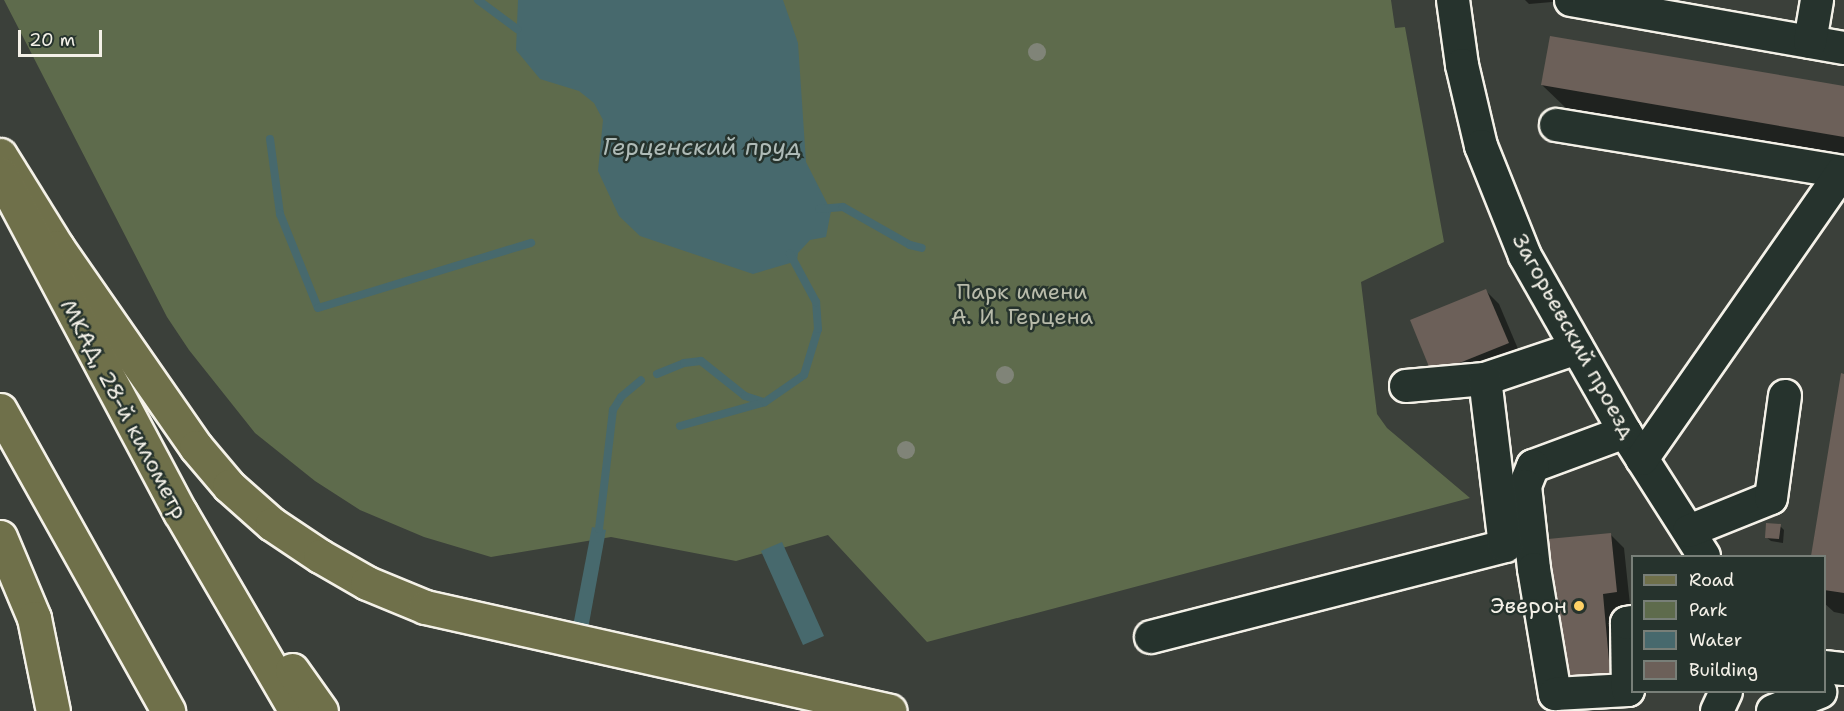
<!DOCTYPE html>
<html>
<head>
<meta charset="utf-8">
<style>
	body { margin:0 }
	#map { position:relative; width:1844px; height:711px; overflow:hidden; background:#3b403a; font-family:"Shantell Sans",sans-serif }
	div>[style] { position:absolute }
	.green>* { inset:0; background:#5e6b4c }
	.water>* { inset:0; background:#47696d }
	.shadow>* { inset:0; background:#0007 }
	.stream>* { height:8px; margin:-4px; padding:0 4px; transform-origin:4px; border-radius:4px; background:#47696d }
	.building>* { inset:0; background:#6c6059 }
	.roads { filter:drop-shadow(2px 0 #f4f1e8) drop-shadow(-2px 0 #f4f1e8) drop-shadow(0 2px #f4f1e8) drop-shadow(0 -2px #f4f1e8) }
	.minor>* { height:32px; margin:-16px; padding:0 16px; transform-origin:16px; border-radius:16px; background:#26332d }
	.major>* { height:33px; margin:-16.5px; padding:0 16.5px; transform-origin:16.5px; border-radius:16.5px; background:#6f704a }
	.highway>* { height:33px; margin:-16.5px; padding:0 16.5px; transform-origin:16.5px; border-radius:16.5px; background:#6f704a }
	.trees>* { width:18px; height:18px; margin:-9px; border-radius:50%; background:#808478 }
	.dots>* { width:16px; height:16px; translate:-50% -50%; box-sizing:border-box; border:3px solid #26332d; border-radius:50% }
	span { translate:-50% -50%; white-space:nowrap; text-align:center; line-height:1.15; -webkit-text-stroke:5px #26332d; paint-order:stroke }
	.park-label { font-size:22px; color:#b8bbaa }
	.street-label { font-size:22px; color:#f4f1e8 }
	.poi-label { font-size:22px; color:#f4f1e8 }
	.right { translate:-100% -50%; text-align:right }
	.water-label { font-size:24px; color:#afbbb7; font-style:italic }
	.legend { position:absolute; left:1631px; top:555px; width:195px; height:138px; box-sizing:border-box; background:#26332d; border:2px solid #787f78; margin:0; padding:8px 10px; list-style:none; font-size:18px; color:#f4f1e8 }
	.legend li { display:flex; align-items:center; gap:12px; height:30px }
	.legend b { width:30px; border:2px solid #787f78 }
	.scale { position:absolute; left:18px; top:30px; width:84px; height:27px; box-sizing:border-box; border:3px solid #f4f1e8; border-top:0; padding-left:8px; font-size:18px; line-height:21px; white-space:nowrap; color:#f4f1e8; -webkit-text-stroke:4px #26332d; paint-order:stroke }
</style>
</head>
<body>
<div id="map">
	<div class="green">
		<i style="clip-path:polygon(4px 0,1391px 0,1395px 28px,1405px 27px,1444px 242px,1361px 282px,1377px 414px,1387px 428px,1470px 498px,927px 642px,828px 535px,736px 561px,611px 537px,491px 557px,424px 537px,360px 510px,315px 481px,255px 433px,189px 350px,167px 317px)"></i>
	</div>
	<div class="water">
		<i style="clip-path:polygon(518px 0,783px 0,798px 43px,806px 162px,831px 211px,826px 237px,810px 240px,798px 253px,797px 261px,753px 274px,640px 236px,619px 216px,598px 171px,603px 120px,594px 103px,579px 91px,540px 79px,516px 50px)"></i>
		<i style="clip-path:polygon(592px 527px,606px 530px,588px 629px,573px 626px)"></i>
		<i style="clip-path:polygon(782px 542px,824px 636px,803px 645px,761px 551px)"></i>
	</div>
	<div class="shadow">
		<i style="clip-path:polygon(1525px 0,1575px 0,1529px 4px)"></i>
		<i style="clip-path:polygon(1542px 85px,1844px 87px,1844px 157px,1567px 109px)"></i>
		<i style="clip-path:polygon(1486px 291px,1499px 304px,1521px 356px,1433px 373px)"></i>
		<i style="clip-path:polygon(1842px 375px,1844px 375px,1844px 614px,1834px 612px,1824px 603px,1824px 556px,1813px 556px)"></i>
		<i style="clip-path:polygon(1780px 526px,1784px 530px,1783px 543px,1771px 541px,1766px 537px)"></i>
		<i style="clip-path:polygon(1611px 535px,1624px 548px,1630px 605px,1615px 607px,1623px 685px,1576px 690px)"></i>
	</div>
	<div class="stream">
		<i style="left:478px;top:0;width:49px;rotate:36.6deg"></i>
		<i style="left:270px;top:139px;width:76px;rotate:82.4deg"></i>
		<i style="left:280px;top:214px;width:101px;rotate:68deg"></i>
		<i style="left:318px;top:308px;width:223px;rotate:-17deg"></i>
		<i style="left:819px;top:209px;width:24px;rotate:-5deg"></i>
		<i style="left:843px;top:207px;width:77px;rotate:29.6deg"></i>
		<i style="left:910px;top:245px;width:12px;rotate:14deg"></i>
		<i style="left:657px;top:374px;width:29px;rotate:-22deg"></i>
		<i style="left:684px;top:363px;width:17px;rotate:-7deg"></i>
		<i style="left:701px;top:361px;width:56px;rotate:38.5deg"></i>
		<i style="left:745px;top:396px;width:20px;rotate:18deg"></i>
		<i style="left:680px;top:426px;width:88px;rotate:-15.8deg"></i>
		<i style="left:765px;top:402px;width:47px;rotate:-34.7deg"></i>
		<i style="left:804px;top:375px;width:48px;rotate:-73.1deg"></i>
		<i style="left:818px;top:329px;width:27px;rotate:-94deg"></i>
		<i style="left:816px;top:302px;width:55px;rotate:-118.4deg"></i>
		<i style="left:599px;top:529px;width:120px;rotate:-83.3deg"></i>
		<i style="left:613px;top:410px;width:15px;rotate:-58deg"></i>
		<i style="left:621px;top:397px;width:26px;rotate:-40deg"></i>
	</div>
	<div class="building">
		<i style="clip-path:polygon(1550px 36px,1844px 86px,1844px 137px,1541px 85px)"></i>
		<i style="clip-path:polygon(1486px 289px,1509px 343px,1432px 374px,1410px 320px)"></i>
		<i style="clip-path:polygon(1841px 373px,1844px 374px,1844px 593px,1824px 590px,1824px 556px,1811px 556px)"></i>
		<i style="clip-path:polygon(1766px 523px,1781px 524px,1779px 539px,1765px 538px)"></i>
		<i style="clip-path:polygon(1611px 533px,1617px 592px,1603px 594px,1610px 672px,1596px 683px,1561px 677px,1548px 539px)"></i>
	</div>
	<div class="roads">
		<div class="minor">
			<i style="left:1453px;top:0;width:66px;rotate:82.1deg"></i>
			<i style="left:1462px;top:65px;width:83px;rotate:76.8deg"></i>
			<i style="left:1481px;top:146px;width:118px;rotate:68.2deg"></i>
			<i style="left:1525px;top:256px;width:202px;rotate:60.4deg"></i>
			<i style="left:1625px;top:432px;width:147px;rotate:57.5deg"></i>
			<i style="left:1571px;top:0;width:277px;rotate:10deg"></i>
			<i style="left:1810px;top:42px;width:43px;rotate:-80.5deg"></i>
			<i style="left:1556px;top:125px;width:292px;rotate:9.3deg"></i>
			<i style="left:1406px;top:386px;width:79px;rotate:-5.1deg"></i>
			<i style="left:1485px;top:379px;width:97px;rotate:-18.6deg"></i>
			<i style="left:1625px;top:432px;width:98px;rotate:159.7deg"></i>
			<i style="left:1533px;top:466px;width:22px;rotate:112deg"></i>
			<i style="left:1525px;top:486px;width:83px;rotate:83.8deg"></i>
			<i style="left:1534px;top:569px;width:127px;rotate:80.5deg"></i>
			<i style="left:1555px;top:694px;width:73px;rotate:-3.1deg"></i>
			<i style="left:1628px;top:690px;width:67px;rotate:-90.9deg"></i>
			<i style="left:1627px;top:623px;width:5px;rotate:-11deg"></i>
			<i style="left:1642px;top:459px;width:350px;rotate:-55.1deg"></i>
			<i style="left:1689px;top:531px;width:88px;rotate:-21.9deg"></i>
			<i style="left:1771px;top:498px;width:103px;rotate:-82.2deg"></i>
			<i style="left:1151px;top:637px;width:366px;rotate:-14.4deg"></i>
			<i style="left:1505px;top:546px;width:168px;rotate:-96.8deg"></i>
			<i style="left:1824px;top:667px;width:20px;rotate:6deg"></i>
			<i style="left:1717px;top:711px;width:21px;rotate:-65deg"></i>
			<i style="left:1773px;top:711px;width:51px;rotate:-22deg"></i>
		</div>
		<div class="major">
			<i style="left:0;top:155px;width:108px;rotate:58.2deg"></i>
			<i style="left:57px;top:247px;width:244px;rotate:55.2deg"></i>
			<i style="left:196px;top:447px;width:51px;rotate:49.8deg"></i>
			<i style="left:229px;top:486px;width:57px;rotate:41.5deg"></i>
			<i style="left:272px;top:524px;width:58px;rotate:33.7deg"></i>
			<i style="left:320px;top:556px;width:54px;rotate:29.9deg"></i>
			<i style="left:367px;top:583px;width:63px;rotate:22.5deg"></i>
			<i style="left:425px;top:607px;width:476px;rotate:12.6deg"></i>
			<i style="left:0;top:537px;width:88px;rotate:67.2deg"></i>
			<i style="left:34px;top:618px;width:95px;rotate:78.5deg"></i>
		</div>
		<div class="highway">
			<i style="left:0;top:174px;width:383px;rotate:62deg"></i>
			<i style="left:180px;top:512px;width:230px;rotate:59.8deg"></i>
			<i style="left:0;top:410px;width:345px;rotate:60.8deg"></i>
			<i style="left:292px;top:670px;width:50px;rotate:54.7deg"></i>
		</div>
	</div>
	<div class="trees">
		<i style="left:1037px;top:52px"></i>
		<i style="left:1005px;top:375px"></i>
		<i style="left:906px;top:450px"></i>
	</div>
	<div class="dots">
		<i style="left:1579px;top:606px;background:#ffd166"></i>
	</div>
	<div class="park-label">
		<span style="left:1022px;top:304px">Парк имени<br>А. И. Герцена</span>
	</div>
	<div class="street-label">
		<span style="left:1574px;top:336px;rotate:61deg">Загорьевский проезд</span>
		<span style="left:124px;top:409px;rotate:62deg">МКАД, 28-й километр</span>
	</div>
	<div class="poi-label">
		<span class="right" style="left:1567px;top:606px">Эверон</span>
	</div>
	<div class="water-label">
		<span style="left:702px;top:148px">Герценский пруд</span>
	</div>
	<ul class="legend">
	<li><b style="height:8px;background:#6f704a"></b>Road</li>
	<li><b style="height:16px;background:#5e6b4c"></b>Park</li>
	<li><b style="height:16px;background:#47696d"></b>Water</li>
	<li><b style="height:16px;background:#6c6059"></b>Building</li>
	</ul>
	<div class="scale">20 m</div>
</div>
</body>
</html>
